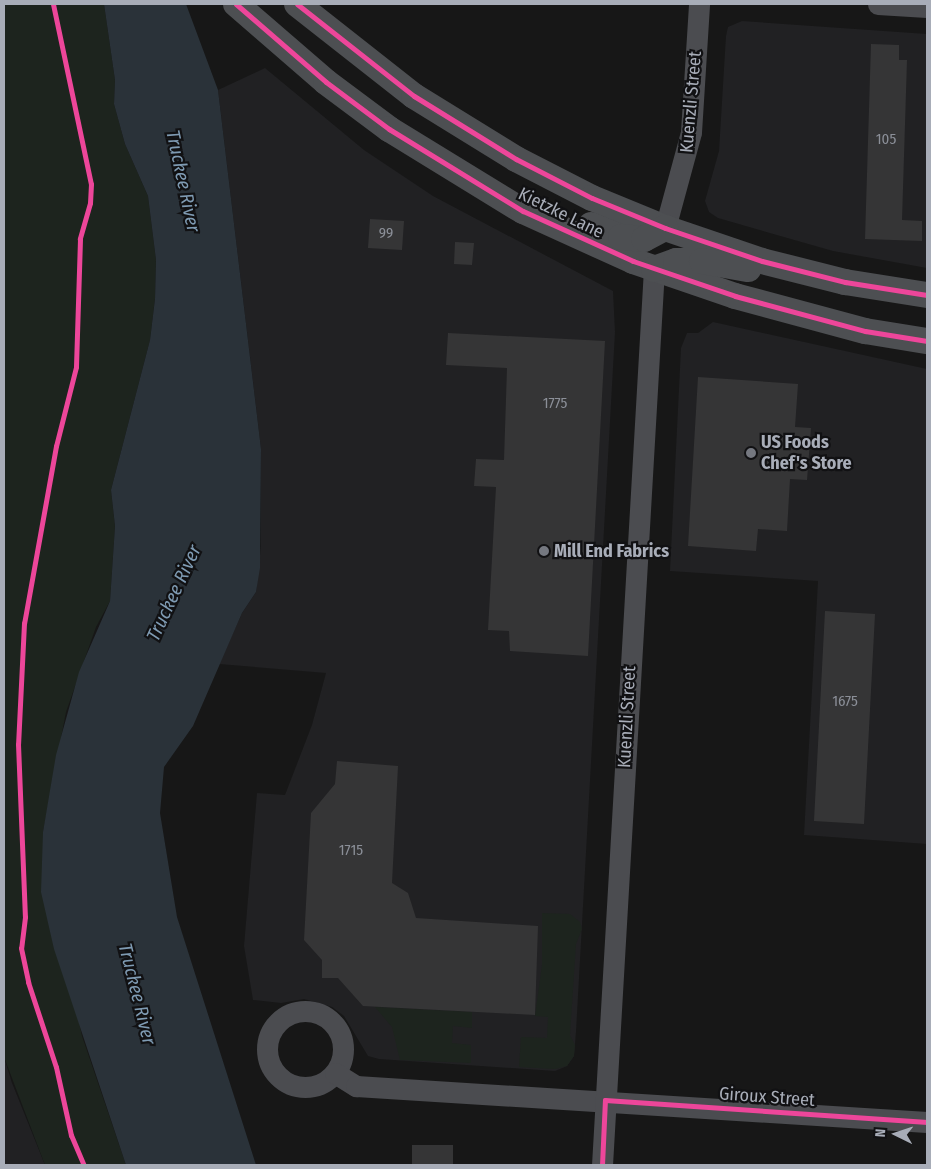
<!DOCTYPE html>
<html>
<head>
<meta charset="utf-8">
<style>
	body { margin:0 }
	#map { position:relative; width:931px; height:1169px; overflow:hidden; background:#171717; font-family:"Fira Sans Condensed",sans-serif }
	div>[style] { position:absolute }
	.built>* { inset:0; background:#212123 }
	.green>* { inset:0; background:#1d241e }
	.water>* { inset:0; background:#2a3239 }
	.building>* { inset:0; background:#353536 }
	.minor>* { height:21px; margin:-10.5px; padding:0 10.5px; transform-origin:10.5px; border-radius:10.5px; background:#4b4c50 }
	.minor>.ring { margin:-10.5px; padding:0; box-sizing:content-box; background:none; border:21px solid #4b4c50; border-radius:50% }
	.major>* { height:26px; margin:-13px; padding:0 13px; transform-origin:13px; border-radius:13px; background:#4d4f52 }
	.cycleway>* { height:5px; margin:-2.5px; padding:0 2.5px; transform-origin:2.5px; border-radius:2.5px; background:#ed469a }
	.dots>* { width:14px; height:14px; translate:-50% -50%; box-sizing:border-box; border:2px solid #111113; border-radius:50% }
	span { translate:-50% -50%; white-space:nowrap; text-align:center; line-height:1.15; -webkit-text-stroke:4.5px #111113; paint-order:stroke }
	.number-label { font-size:15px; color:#8b8f98 }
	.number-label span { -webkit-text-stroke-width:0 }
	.street-label { font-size:18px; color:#a8adb8 }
	.poi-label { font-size:18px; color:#a8adb8; font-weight:700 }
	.left { translate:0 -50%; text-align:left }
	.water-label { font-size:19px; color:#7f9bb3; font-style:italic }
	.frame { position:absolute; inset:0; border:5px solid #a8adb8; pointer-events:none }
	.north { position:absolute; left:871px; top:1109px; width:50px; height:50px; -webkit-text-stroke:4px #111113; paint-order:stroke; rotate:274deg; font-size:14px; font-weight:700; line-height:20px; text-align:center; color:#a8adb8 }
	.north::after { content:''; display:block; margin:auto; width:18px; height:22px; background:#a8adb8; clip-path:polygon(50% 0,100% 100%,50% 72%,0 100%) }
</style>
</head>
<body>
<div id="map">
	<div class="built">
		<i style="clip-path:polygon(742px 21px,927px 34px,927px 268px,833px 251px,718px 218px,709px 212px,705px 201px,719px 151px,726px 36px,728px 27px)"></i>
		<i style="clip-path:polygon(265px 68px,364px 150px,433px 196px,613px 291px,615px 332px,576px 1032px,574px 1056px,567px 1066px,555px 1071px,379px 1059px,368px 1056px,344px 1016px,332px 1007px,304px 999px,281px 1003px,253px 1000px,244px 946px,257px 793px,285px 795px,312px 725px,326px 673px,219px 664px,242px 613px,256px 592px,261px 546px,261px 449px,218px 90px)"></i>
		<i style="clip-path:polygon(713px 322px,927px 369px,927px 844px,804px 835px,818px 581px,670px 571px,681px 348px,687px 333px,698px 333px)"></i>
		<i style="clip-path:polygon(4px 1057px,12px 1083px,45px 1165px,4px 1165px)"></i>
	</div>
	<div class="green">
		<i style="clip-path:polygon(4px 4px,104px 4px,115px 80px,114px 104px,125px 144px,148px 196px,156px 260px,155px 299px,150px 340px,111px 490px,115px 526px,110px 601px,96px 627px,66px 712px,43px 832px,44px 859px,82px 1036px,126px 1165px,45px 1165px,4px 1057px)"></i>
		<i style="clip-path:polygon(542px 913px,570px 914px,580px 922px,582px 929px,576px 944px,570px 1035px,575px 1045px,574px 1056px,567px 1066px,555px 1069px,519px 1067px,521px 1037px,547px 1038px,548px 1017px,535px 1016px,542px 965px)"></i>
		<i style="clip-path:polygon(375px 1007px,472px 1012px,472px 1028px,453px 1026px,452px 1043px,471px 1045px,471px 1063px,400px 1060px,392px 1027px)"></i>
	</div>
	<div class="water">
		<i style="clip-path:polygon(104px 4px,186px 4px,218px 90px,261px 449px,260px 568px,256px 592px,242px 613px,193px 726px,164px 767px,160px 813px,177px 917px,256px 1165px,126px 1165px,54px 949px,41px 892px,43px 832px,56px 755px,79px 672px,110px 601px,115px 526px,111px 490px,150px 340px,155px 299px,156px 260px,148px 196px,125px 144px,114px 104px,115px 80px)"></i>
	</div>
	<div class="building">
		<i style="clip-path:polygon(871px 44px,899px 45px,899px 60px,907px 60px,902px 220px,922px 221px,922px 241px,865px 239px)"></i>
		<i style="clip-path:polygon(370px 219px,404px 221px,402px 250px,368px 248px)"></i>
		<i style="clip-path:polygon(455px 242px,474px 243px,472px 265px,454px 264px)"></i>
		<i style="clip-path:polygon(448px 333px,605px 341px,588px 656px,510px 651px,509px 631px,488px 630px,496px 487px,474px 486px,476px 459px,504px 460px,507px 368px,446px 365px)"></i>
		<i style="clip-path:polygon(698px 377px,798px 384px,795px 427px,811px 428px,807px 480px,790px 479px,787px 531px,758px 529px,756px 551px,688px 546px)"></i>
		<i style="clip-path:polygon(825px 611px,875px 614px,864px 824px,814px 821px)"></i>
		<i style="clip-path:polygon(337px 761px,398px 766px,392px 883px,408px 893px,416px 918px,538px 926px,535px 1015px,363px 1006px,338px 978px,322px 978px,322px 960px,304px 940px,311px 813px,335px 784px)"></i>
		<i style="clip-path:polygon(412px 1145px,453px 1145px,453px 1165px,412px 1165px)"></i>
	</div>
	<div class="minor">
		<i style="left:878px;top:4px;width:49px;rotate:3.5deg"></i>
		<i style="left:665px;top:228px;width:99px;rotate:-74.8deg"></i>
		<i style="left:691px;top:132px;width:128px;rotate:-86.4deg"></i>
		<i class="ring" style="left:267px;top:1011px;width:55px;height:55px"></i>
		<i style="left:335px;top:1073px;width:25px;rotate:32deg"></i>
		<i style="left:356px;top:1086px;width:572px;rotate:3.61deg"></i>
		<i style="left:602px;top:1165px;width:898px;rotate:-86.68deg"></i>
	</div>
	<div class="major">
		<i style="left:236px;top:4px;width:119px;rotate:40.9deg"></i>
		<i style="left:326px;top:82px;width:79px;rotate:36.7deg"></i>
		<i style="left:389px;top:129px;width:157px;rotate:31.5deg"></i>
		<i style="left:523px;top:211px;width:121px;rotate:24.4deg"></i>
		<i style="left:633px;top:261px;width:108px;rotate:18.9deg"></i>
		<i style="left:735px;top:296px;width:135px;rotate:15.1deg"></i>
		<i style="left:865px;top:331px;width:63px;rotate:9.2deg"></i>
		<i style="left:297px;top:4px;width:149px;rotate:38.2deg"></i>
		<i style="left:414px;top:96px;width:120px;rotate:31.7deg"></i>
		<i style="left:516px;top:159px;width:85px;rotate:27.2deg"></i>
		<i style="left:592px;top:198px;width:79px;rotate:22.3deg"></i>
		<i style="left:665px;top:228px;width:102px;rotate:18.8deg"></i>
		<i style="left:762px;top:261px;width:86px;rotate:14.2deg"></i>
		<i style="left:845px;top:282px;width:83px;rotate:9deg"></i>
		<i style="left:591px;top:225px;width:32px;rotate:22deg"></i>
		<i style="left:621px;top:237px;width:23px;rotate:5deg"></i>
		<i style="left:644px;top:239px;width:24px;rotate:-28deg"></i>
		<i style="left:654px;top:269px;width:23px;rotate:-20deg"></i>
		<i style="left:676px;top:261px;width:26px"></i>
		<i style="left:702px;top:261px;width:47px;rotate:9.9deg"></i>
	</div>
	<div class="cycleway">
		<i style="left:53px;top:4px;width:184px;rotate:78.1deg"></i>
		<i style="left:91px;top:184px;width:19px;rotate:93deg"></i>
		<i style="left:90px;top:203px;width:37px;rotate:106deg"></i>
		<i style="left:80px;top:239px;width:128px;rotate:91.8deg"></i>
		<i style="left:76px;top:367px;width:81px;rotate:104.2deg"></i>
		<i style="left:56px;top:446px;width:180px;rotate:100.2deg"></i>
		<i style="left:24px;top:623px;width:121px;rotate:92.8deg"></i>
		<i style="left:18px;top:744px;width:173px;rotate:87.7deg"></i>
		<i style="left:25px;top:917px;width:31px;rotate:97deg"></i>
		<i style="left:21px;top:948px;width:35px;rotate:78deg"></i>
		<i style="left:28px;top:982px;width:89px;rotate:71.8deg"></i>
		<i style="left:56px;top:1067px;width:70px;rotate:77.6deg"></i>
		<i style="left:71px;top:1135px;width:33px;rotate:67deg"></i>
		<i style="left:236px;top:4px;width:119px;rotate:40.9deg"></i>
		<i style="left:326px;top:82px;width:79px;rotate:36.7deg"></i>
		<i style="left:389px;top:129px;width:157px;rotate:31.5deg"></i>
		<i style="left:523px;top:211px;width:121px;rotate:24.4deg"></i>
		<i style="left:633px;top:261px;width:108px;rotate:18.9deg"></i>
		<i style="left:735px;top:296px;width:135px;rotate:15.1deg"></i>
		<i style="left:865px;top:331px;width:63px;rotate:9.2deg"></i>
		<i style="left:297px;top:4px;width:149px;rotate:38.2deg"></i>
		<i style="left:414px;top:96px;width:120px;rotate:31.7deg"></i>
		<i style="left:516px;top:159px;width:85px;rotate:27.2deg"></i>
		<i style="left:592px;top:198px;width:79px;rotate:22.3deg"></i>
		<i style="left:665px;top:228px;width:102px;rotate:18.8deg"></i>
		<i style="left:762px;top:261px;width:86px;rotate:14.2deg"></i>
		<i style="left:845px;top:282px;width:83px;rotate:9deg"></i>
		<i style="left:602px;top:1165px;width:65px;rotate:-87.4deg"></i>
		<i style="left:605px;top:1100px;width:323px;rotate:3.9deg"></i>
	</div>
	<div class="dots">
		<i style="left:751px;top:453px;background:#757880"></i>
		<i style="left:544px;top:551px;background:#757880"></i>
	</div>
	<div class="number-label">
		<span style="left:886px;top:140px">105</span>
		<span style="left:386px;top:234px">99</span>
		<span style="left:555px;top:404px">1775</span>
		<span style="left:845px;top:702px">1675</span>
		<span style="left:351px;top:851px">1715</span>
	</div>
	<div class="street-label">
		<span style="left:691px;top:102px;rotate:-85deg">Kuenzli Street</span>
		<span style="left:561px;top:213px;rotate:26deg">Kietzke Lane</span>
		<span style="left:627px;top:717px;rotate:-87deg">Kuenzli Street</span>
		<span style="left:767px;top:1097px;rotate:4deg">Giroux Street</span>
	</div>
	<div class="poi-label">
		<span class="left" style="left:761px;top:453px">US Foods<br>Chef's Store</span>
		<span class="left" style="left:554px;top:551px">Mill End Fabrics</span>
	</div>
	<div class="water-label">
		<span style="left:183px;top:181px;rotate:78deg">Truckee River</span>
		<span style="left:174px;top:593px;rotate:-65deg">Truckee River</span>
		<span style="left:137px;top:994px;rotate:76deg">Truckee River</span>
	</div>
	<div class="frame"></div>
	<div class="north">N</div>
</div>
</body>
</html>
